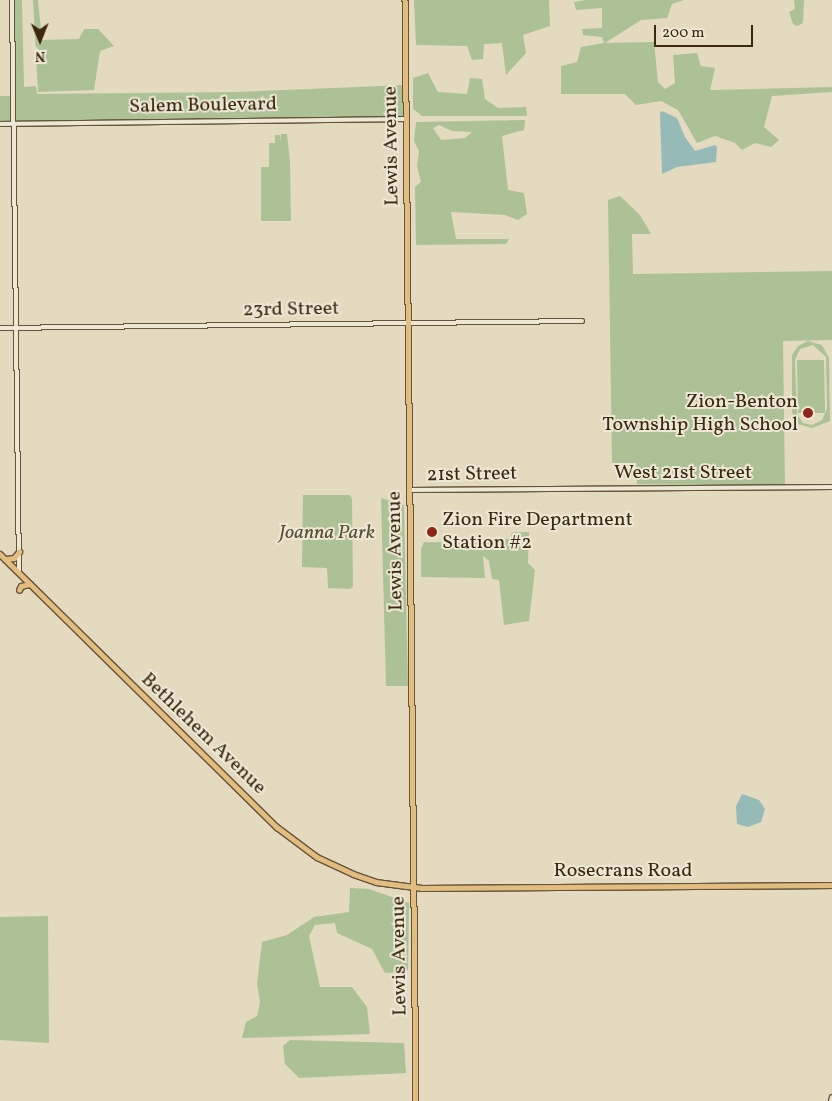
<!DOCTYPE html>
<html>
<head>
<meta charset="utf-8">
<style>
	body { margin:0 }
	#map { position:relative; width:832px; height:1101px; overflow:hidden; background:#e3dac0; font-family:Vollkorn,serif }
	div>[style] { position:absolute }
	.green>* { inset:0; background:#adc197 }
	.water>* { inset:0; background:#96bab8 }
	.roads { filter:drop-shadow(1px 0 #66543a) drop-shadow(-1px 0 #66543a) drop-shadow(0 1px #66543a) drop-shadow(0 -1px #66543a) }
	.minor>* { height:4px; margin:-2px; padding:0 2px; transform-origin:2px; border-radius:2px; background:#ede7d6 }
	.major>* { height:4.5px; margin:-2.25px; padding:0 2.25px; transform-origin:2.25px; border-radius:2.25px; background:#e2bd80 }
	.dots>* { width:14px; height:14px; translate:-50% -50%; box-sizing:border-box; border:2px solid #ede7d6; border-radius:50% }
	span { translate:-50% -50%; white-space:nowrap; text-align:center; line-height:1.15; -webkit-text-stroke:4px #ede7d6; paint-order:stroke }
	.street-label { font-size:20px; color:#3c280d }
	.poi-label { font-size:20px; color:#3c280d }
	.right { translate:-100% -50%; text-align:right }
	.left { translate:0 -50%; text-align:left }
	.park-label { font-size:20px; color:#584e30; font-style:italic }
	.north { position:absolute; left:15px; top:15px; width:50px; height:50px; -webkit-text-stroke:4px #ede7d6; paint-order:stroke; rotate:179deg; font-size:14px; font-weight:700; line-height:20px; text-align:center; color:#3c280d }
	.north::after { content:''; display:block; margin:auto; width:18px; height:22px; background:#3c280d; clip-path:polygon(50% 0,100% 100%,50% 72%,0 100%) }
	.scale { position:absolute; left:654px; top:25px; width:99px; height:22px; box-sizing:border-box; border:2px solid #3c280d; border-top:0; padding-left:6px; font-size:15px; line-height:18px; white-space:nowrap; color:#3c280d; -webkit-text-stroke:4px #ede7d6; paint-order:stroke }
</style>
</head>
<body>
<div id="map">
	<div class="green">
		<i style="clip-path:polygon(12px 0,22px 0,24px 87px,36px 86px,37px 94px,236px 92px,406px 85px,406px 119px,0 124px,0 96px,13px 96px)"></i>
		<i style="clip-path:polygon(33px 0,38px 0,42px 40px,79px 39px,84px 29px,98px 29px,114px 46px,100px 51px,94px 90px,38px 92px)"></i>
		<i style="clip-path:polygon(414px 0,549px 0,550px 26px,523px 35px,526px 53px,506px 75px,502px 43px,484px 44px,483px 59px,472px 60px,467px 46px,416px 45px)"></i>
		<i style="clip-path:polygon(586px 0,684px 0,672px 4px,667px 18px,641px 20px,605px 43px,654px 42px,658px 82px,665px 89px,675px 83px,673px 55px,697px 53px,701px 66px,715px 68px,710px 90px,832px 87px,832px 92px,772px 96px,764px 127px,779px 140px,771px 147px,755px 143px,742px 150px,735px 143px,715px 136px,697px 143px,678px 110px,661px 101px,636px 105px,625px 94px,561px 94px,561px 66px,577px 62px,581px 47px,604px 43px,602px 37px,583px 35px,582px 29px,602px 28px,602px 8px,576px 10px,574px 2px)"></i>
		<i style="clip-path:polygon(794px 0,804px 0,803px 23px,797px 26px,793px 24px,789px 12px,795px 9px)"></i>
		<i style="clip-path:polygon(428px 73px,438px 92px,467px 94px,470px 78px,482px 79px,485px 99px,498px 108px,526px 107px,527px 116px,422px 116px,413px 109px,413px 78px)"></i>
		<i style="clip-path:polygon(evenodd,525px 120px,524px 130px,502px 136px,508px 190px,524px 193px,527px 214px,518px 220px,505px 215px,451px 212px,456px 239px,509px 239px,506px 244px,416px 245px,415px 187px,421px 182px,417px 166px,419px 151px,414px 141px,416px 122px,525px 120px,439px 125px,452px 131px,472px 132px,465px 138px,441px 140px,433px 128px,439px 125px)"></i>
		<i style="clip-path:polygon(281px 134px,287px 134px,290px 162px,291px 221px,261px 221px,261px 167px,269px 167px,269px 143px,275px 143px,275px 135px,280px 135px,281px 141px)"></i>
		<i style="clip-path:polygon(620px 196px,640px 215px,651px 234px,632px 234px,633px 274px,832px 271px,832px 340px,783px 341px,785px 487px,637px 484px,636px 463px,612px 463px,608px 200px)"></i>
		<i style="clip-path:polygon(evenodd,808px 341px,822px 345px,829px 358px,830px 421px,812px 428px,798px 424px,792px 412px,792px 355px,798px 346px,808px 341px,813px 345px,826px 357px,827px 409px,822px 420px,812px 425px,803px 423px,797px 414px,795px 360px,800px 349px,813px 345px)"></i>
		<i style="clip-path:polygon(797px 360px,824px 360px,825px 413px,798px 413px)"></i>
		<i style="clip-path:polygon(303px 495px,350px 495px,352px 499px,353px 587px,350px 589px,328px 588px,327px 568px,302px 567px)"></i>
		<i style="clip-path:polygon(381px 498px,404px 505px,408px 686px,386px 686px)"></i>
		<i style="clip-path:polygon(512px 532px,529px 532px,528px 563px,535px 570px,529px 621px,504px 625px,499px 580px,492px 579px,489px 561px,483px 556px,485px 578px,421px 577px,421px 549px,424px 542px,492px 543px,511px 538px)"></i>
		<i style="clip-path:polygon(350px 888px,369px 889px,409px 903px,408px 970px,402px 972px,385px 973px,372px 949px,337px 933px,335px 923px,315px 925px,309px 936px,320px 987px,352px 987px,367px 1007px,370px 1034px,242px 1038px,246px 1022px,257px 1016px,260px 1002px,257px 984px,262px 942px,287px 935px,314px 917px,349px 912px)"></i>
		<i style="clip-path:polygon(48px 916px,49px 1043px,0 1040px,0 917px)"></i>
		<i style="clip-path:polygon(290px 1040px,404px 1043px,406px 1073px,299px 1078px,285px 1064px,283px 1046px)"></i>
	</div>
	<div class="water">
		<i style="clip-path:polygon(662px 111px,677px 118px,685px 137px,695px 151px,715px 145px,717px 147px,716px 162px,677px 167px,662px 174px,660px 113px)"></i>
		<i style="clip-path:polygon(742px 794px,759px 800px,765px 809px,761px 822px,748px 827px,737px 824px,736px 806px)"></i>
		<i style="clip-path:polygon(638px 865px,643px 868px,642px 875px,617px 875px,612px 871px,617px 866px,627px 869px)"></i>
	</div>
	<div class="roads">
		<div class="minor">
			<i style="left:12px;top:0;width:573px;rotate:89.3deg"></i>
			<i style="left:0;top:124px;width:406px;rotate:-0.7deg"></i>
			<i style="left:0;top:328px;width:582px;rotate:-0.69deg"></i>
			<i style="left:410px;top:490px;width:422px;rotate:-0.4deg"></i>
			<i style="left:831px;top:1101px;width:4px;rotate:-76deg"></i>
		</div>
		<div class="major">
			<i style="left:405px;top:0;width:1101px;rotate:89.43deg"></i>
			<i style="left:0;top:554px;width:389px;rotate:44.6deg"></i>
			<i style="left:277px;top:827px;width:50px;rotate:36.9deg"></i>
			<i style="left:317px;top:857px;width:40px;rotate:25deg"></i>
			<i style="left:353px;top:874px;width:24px;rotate:19deg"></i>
			<i style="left:376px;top:882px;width:46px;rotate:7.4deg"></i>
			<i style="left:422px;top:888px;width:410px;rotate:-0.4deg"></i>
			<i style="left:5px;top:559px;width:9px;rotate:-6deg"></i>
			<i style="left:14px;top:558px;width:8px;rotate:-50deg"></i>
			<i style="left:19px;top:590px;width:4px;rotate:-63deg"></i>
			<i style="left:21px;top:586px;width:9px;rotate:-13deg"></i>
		</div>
	</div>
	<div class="dots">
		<i style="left:808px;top:413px;background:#8f2418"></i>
		<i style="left:432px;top:532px;background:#8f2418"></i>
	</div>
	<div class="street-label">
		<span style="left:203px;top:106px;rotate:-1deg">Salem Boulevard</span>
		<span style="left:392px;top:146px;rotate:-91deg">Lewis Avenue</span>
		<span style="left:291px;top:310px;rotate:-1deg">23rd Street</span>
		<span style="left:683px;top:473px">West 21st Street</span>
		<span style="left:472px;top:475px;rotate:-1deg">21st Street</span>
		<span style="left:396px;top:551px;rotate:-91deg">Lewis Avenue</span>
		<span style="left:203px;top:734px;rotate:44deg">Bethlehem Avenue</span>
		<span style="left:623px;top:871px">Rosecrans Road</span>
		<span style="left:400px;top:956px;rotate:-91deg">Lewis Avenue</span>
	</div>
	<div class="poi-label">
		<span class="right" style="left:798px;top:414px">Zion-Benton<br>Township High School</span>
		<span class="left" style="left:442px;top:532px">Zion Fire Department<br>Station #2</span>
	</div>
	<div class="park-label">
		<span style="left:327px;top:533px">Joanna Park</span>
	</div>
	<div class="north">N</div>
	<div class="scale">200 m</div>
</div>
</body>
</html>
